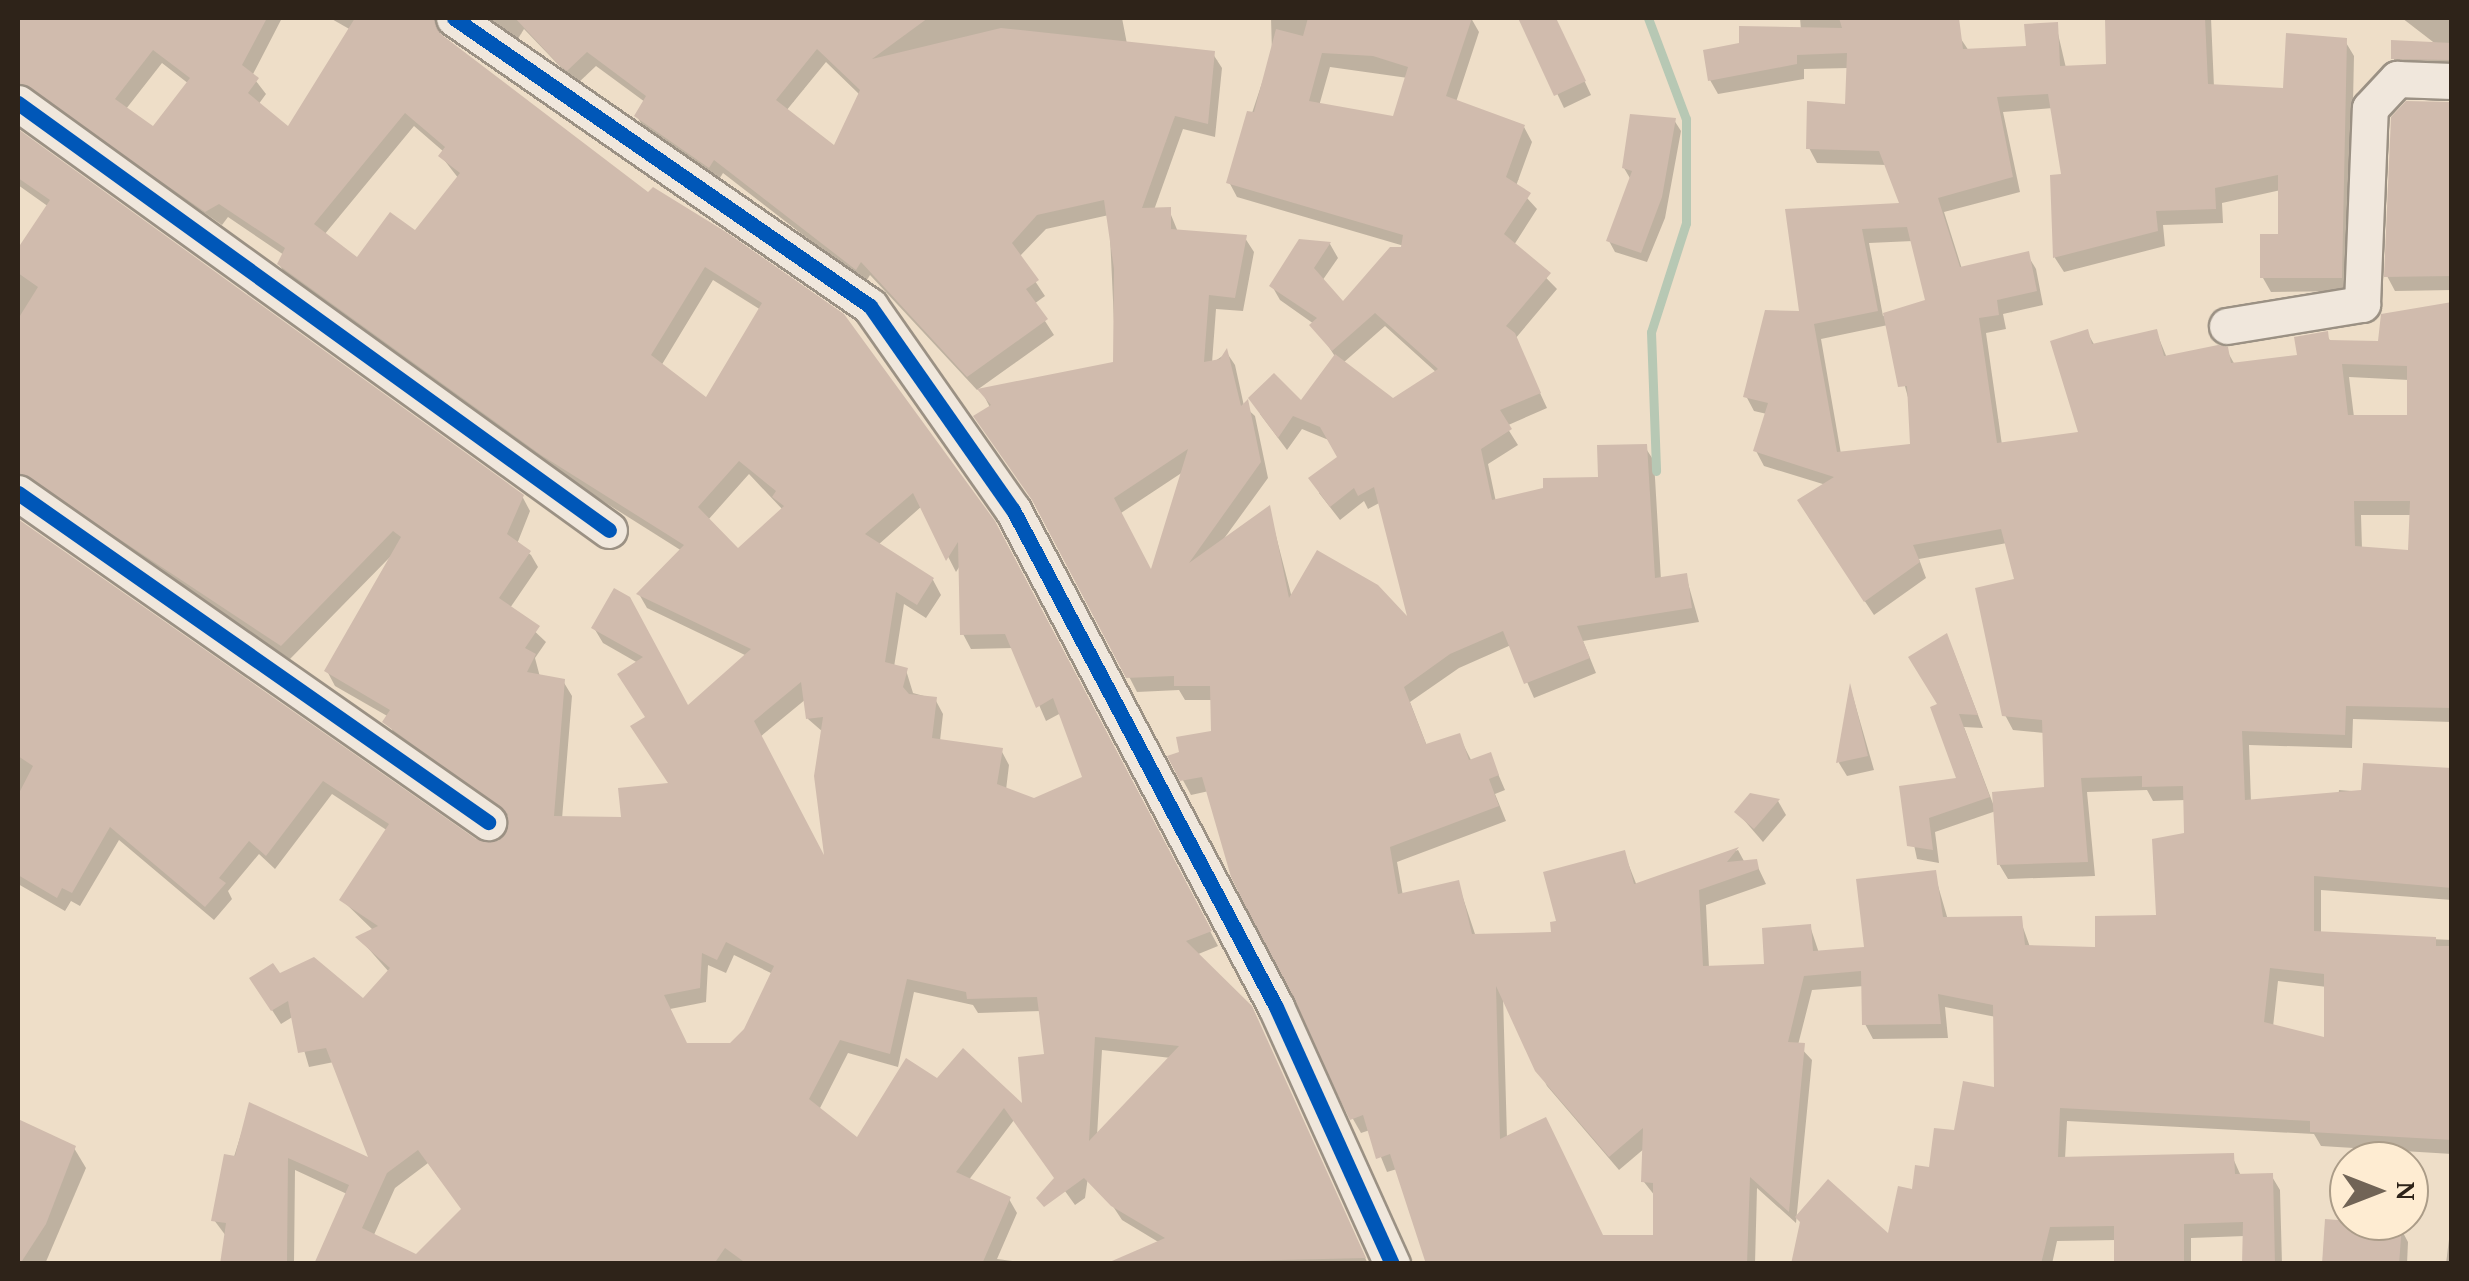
<!DOCTYPE html>
<html>
<head>
<meta charset="utf-8">
<style>
	body { margin:0 }
	#map { position:relative; width:2469px; height:1281px; overflow:hidden; background:#eedec8; font-family:"Gentium Book Plus",serif }
	div>[style] { position:absolute }
	.shadow>* { inset:0; background:#0003 }
	.stream>* { height:9px; margin:-4.5px; padding:0 4.5px; transform-origin:4.5px; border-radius:4.5px; background:#b7c8b4 }
	.building>* { inset:0; background:#d0bbad }
	.roads { filter:drop-shadow(2px 0 #9b9184) drop-shadow(-2px 0 #9b9184) drop-shadow(0 2px #9b9184) drop-shadow(0 -2px #9b9184) }
	.minor>* { height:35px; margin:-17.5px; padding:0 17.5px; transform-origin:17.5px; border-radius:17.5px; background:#f0e7dc }
	.cycleway>* { height:15px; margin:-7.5px; padding:0 7.5px; transform-origin:7.5px; border-radius:7.5px; background:#0057b8 }
	span { translate:-50% -50%; white-space:nowrap; text-align:center; line-height:1.15; -webkit-text-stroke:9px #feecd2; paint-order:stroke }
	.frame { position:absolute; inset:0; border:20px solid #2e2319; pointer-events:none }
	.north { position:absolute; left:2329px; top:1141px; width:100px; height:100px; box-sizing:border-box; background:#feecd2; border:2px solid #ab9c88; border-radius:50%; rotate:90deg; font-size:28px; font-weight:700; line-height:40px; text-align:center; color:#2e2319 }
	.north::after { content:''; display:block; margin:auto; width:35px; height:45px; background:#716456; clip-path:polygon(50% 0,100% 100%,50% 72%,0 100%) }
</style>
</head>
<body>
<div id="map">
	<div class="shadow">
		<i style="clip-path:polygon(evenodd,18px 18px,161px 18px,174px 27px,181px 18px,282px 18px,252px 76px,266px 94px,258px 105px,288px 129px,351px 30px,330px 18px,450px 18px,440px 32px,443px 40px,649px 196px,842px 316px,1002px 539px,1218px 946px,1196px 955px,1259px 1024px,1368px 1264px,1124px 1264px,1160px 1243px,1122px 1220px,1089px 1170px,1085px 1198px,1075px 1205px,1014px 1120px,968px 1181px,1009px 1199px,1017px 1213px,997px 1259px,1034px 1264px,317px 1264px,347px 1194px,295px 1170px,294px 1264px,221px 1264px,226px 1236px,214px 1220px,250px 1106px,373px 1161px,334px 1062px,309px 1067px,294px 1016px,281px 1024px,261px 993px,279px 976px,364px 1002px,389px 972px,359px 938px,374px 931px,342px 900px,388px 831px,332px 794px,275px 869px,259px 854px,228px 891px,232px 899px,214px 920px,119px 840px,80px 906px,71px 901px,65px 911px,18px 884px,18px 521px,214px 665px,475px 842px,487px 846px,507px 837px,509px 817px,394px 737px,389px 717px,335px 686px,327px 671px,392px 555px,290px 659px,18px 480px,18px 252px,49px 207px,18px 185px,18px 132px,522px 496px,530px 511px,517px 544px,531px 555px,490px 607px,531px 555px,538px 567px,510px 608px,546px 642px,535px 658px,540px 677px,563px 681px,572px 696px,562px 819px,623px 820px,671px 785px,647px 718px,638px 663px,603px 643px,594px 628px,615px 591px,688px 709px,747px 656px,647px 608px,639px 594px,682px 551px,552px 469px,288px 278px,279px 264px,284px 255px,228px 217px,222px 225px,41px 100px,18px 98px,18px 18px,162px 63px,189px 84px,153px 129px,126px 109px,162px 63px,18px 18px,414px 126px,444px 152px,441px 156px,459px 179px,415px 234px,358px 261px,324px 235px,414px 126px,18px 18px,713px 280px,761px 310px,706px 400px,661px 366px,713px 280px,18px 18px,749px 474px,783px 510px,738px 551px,708px 520px,749px 474px,18px 18px,922px 506px,956px 572px,961px 564px,963px 634px,971px 649px,1014px 648px,1046px 721px,1061px 713px,1085px 778px,1034px 801px,1006px 790px,1009px 765px,1001px 750px,940px 741px,943px 714px,935px 699px,913px 693px,906px 670px,894px 667px,904px 604px,926px 618px,941px 595px,933px 580px,878px 545px,922px 506px,18px 18px,806px 699px,808px 719px,823px 732px,828px 865px,760px 737px,806px 699px,18px 18px,734px 955px,773px 974px,746px 1030px,731px 1045px,687px 1045px,670px 1009px,706px 1002px,708px 965px,726px 973px,734px 955px,18px 18px,914px 992px,973px 1005px,978px 1013px,1041px 1011px,1047px 1057px,1025px 1109px,937px 1081px,858px 1141px,819px 1110px,848px 1053px,898px 1067px,914px 992px,18px 18px,1102px 1050px,1171px 1058px,1097px 1136px,1102px 1050px,18px 18px,428px 1163px,463px 1210px,415px 1258px,373px 1237px,395px 1188px,428px 1163px)"></i>
		<i style="clip-path:polygon(evenodd,476px 18px,1122px 18px,1127px 44px,1213px 54px,1222px 68px,1215px 137px,1183px 129px,1154px 210px,1169px 210px,1178px 232px,1245px 238px,1254px 252px,1243px 311px,1216px 309px,1212px 363px,1227px 353px,1235px 365px,1244px 406px,1255px 416px,1268px 478px,1223px 540px,1269px 509px,1292px 598px,1412px 626px,1381px 502px,1368px 509px,1364px 501px,1340px 520px,1319px 493px,1340px 458px,1331px 441px,1302px 429px,1287px 450px,1260px 414px,1301px 404px,1336px 358px,1314px 324px,1280px 300px,1272px 286px,1301px 242px,1330px 244px,1338px 258px,1322px 281px,1343px 305px,1411px 248px,1237px 197px,1229px 182px,1272px 53px,1271px 18px,1471px 18px,1479px 32px,1456px 102px,1524px 127px,1532px 142px,1516px 186px,1537px 209px,1514px 245px,1557px 289px,1515px 339px,1547px 408px,1506px 426px,1518px 445px,1488px 464px,1496px 502px,1600px 479px,1645px 447px,1654px 461px,1661px 580px,1686px 576px,1699px 622px,1583px 641px,1596px 673px,1534px 698px,1511px 645px,1459px 668px,1410px 702px,1427px 746px,1459px 736px,1472px 762px,1490px 755px,1505px 790px,1495px 794px,1506px 821px,1397px 862px,1403px 896px,1458px 883px,1476px 937px,1553px 934px,1624px 853px,1637px 886px,1738px 850px,1745px 863px,1755px 861px,1766px 884px,1706px 905px,1709px 968px,1766px 966px,1810px 926px,1819px 953px,1867px 949px,1934px 872px,1948px 920px,2020px 919px,2030px 947px,2098px 949px,2158px 917px,2187px 835px,2186px 800px,2153px 801px,2147px 790px,2087px 792px,2095px 876px,2008px 879px,1999px 864px,1996px 811px,1935px 832px,1939px 863px,1917px 859px,1902px 788px,1959px 781px,1941px 706px,1953px 650px,1983px 728px,1964px 727px,1995px 809px,2046px 789px,2044px 733px,2013px 730px,2005px 715px,2017px 581px,2007px 543px,1919px 559px,1926px 578px,1874px 615px,1808px 516px,1826px 485px,1764px 466px,1756px 451px,1767px 414px,1754px 411px,1746px 396px,1802px 313px,1787px 211px,1903px 205px,1887px 165px,1817px 163px,1809px 148px,1848px 106px,1849px 68px,1804px 69px,1804px 79px,1718px 94px,1710px 80px,1801px 30px,1800px 18px,1883px 18px,1888px 37px,1959px 36px,1969px 51px,2028px 49px,2056px 25px,2066px 68px,2109px 66px,2107px 18px,2211px 18px,2214px 87px,2286px 90px,2345px 41px,2354px 56px,2349px 291px,2271px 292px,2263px 278px,2281px 237px,2281px 190px,2222px 203px,2223px 223px,2163px 225px,2165px 246px,2064px 272px,2055px 258px,2053px 177px,2064px 176px,2053px 108px,2003px 112px,2020px 192px,1944px 212px,1962px 269px,2027px 254px,2036px 269px,2043px 305px,2003px 314px,2006px 329px,1986px 333px,2002px 445px,2081px 434px,2087px 332px,2095px 346px,2156px 331px,2167px 358px,2226px 349px,2235px 365px,2300px 357px,2326px 334px,2331px 342px,2380px 343px,2452px 305px,2452px 722px,2353px 719px,2352px 748px,2249px 745px,2251px 802px,2338px 799px,2339px 790px,2364px 792px,2452px 770px,2452px 900px,2321px 890px,2321px 934px,2452px 940px,2452px 1154px,2321px 1146px,2314px 1134px,2067px 1121px,2065px 1159px,2232px 1156px,2241px 1176px,2271px 1175px,2280px 1190px,2282px 1264px,2245px 1264px,2245px 1236px,2191px 1238px,2191px 1264px,2117px 1264px,2117px 1240px,2057px 1241px,2052px 1264px,1793px 1264px,1890px 1238px,1956px 1133px,1997px 1090px,1996px 1017px,1945px 1007px,1948px 1038px,1873px 1039px,1865px 1024px,1864px 986px,1812px 990px,1798px 1045px,1812px 1060px,1796px 1223px,1757px 1188px,1755px 1264px,1428px 1264px,1397px 1169px,1387px 1172px,1370px 1130px,1361px 1133px,1353px 1119px,1209px 791px,1191px 795px,1171px 758px,1214px 733px,1213px 700px,1185px 700px,1179px 690px,1137px 692px,981px 390px,1116px 364px,1109px 215px,1046px 229px,1019px 257px,1045px 296px,1034px 304px,1054px 335px,977px 390px,870px 275px,865px 283px,723px 173px,718px 181px,645px 131px,637px 116px,645px 102px,596px 66px,577px 84px,524px 29px,516px 42px,476px 18px,826px 62px,860px 95px,835px 149px,786px 111px,826px 62px,476px 18px,1330px 67px,1408px 78px,1395px 119px,1319px 106px,1330px 67px,476px 18px,1913px 241px,1928px 301px,1883px 316px,1869px 243px,1913px 241px,476px 18px,1888px 325px,1909px 401px,1913px 446px,1841px 454px,1821px 339px,1888px 325px,476px 18px,1385px 326px,1437px 373px,1393px 401px,1343px 363px,1385px 326px,476px 18px,2349px 377px,2409px 380px,2409px 418px,2354px 417px,2349px 377px,476px 18px,1183px 472px,1152px 574px,1121px 513px,1183px 472px,476px 18px,2361px 515px,2412px 515px,2410px 552px,2362px 549px,2361px 515px,476px 18px,2278px 981px,2327px 987px,2327px 1040px,2273px 1027px,2278px 981px,476px 18px,1503px 995px,1547px 1086px,1619px 1170px,1645px 1148px,1644px 1182px,1655px 1196px,1655px 1238px,1603px 1238px,1507px 1138px,1503px 995px)"></i>
		<i style="clip-path:polygon(1540px 18px,1555px 18px,1591px 95px,1564px 108px,1522px 20px)"></i>
		<i style="clip-path:polygon(2402px 18px,2452px 18px,2452px 74px,2402px 73px,2393px 58px,2437px 45px)"></i>
		<i style="clip-path:polygon(2452px 103px,2452px 290px,2395px 291px,2387px 276px)"></i>
		<i style="clip-path:polygon(1674px 120px,1681px 131px,1665px 218px,1647px 262px,1615px 252px,1609px 241px,1631px 180px,1624px 168px)"></i>
		<i style="clip-path:polygon(1851px 690px,1874px 770px,1847px 776px,1839px 763px)"></i>
		<i style="clip-path:polygon(1751px 796px,1778px 801px,1786px 815px,1763px 842px,1737px 812px)"></i>
		<i style="clip-path:polygon(18px 1121px,74px 1148px,86px 1168px,45px 1264px,18px 1264px)"></i>
		<i style="clip-path:polygon(2400px 1227px,2408px 1242px,2407px 1264px,2325px 1264px)"></i>
		<i style="clip-path:polygon(2450px 1231px,2452px 1264px,2446px 1264px)"></i>
	</div>
	<div class="stream">
		<i style="left:1648px;top:18px;width:108px;rotate:69.4deg"></i>
		<i style="left:1686px;top:119px;width:104px;rotate:90deg"></i>
		<i style="left:1686px;top:223px;width:114px;rotate:107.8deg"></i>
		<i style="left:1651px;top:332px;width:139px;rotate:87.9deg"></i>
	</div>
	<div class="building">
		<i style="clip-path:polygon(evenodd,18px 18px,267px 18px,242px 65px,259px 78px,248px 93px,288px 126px,355px 18px,433px 18px,442px 35px,648px 192px,653px 187px,726px 232px,844px 314px,995px 521px,1212px 931px,1186px 941px,1252px 1006px,1366px 1258px,1105px 1264px,1165px 1238px,1111px 1206px,1084px 1178px,1044px 1207px,1036px 1198px,1054px 1178px,1004px 1108px,956px 1172px,1011px 1197px,982px 1264px,747px 1264px,725px 1248px,714px 1264px,314px 1264px,349px 1185px,288px 1158px,287px 1264px,220px 1264px,226px 1223px,211px 1221px,224px 1154px,235px 1156px,249px 1102px,368px 1157px,326px 1048px,298px 1053px,288px 1001px,271px 1011px,249px 978px,273px 963px,280px 973px,314px 957px,363px 998px,390px 968px,355px 937px,378px 926px,339px 900px,389px 824px,323px 781px,266px 856px,249px 841px,219px 878px,226px 883px,205px 907px,110px 827px,72px 893px,62px 888px,57px 898px,18px 875px,18px 795px,33px 766px,18px 756px,18px 519px,476px 839px,498px 841px,506px 833px,508px 814px,382px 722px,390px 710px,324px 671px,401px 537px,393px 531px,281px 646px,18px 472px,18px 319px,38px 287px,18px 273px,18px 248px,50px 200px,18px 178px,18px 129px,524px 495px,507px 534px,531px 551px,499px 598px,540px 626px,525px 648px,536px 654px,527px 672px,565px 679px,554px 816px,621px 817px,618px 788px,668px 783px,630px 726px,645px 717px,617px 674px,643px 657px,591px 628px,614px 588px,630px 597px,688px 705px,751px 649px,636px 594px,684px 545px,541px 455px,277px 264px,285px 248px,219px 204px,205px 212px,18px 82px,18px 18px,153px 50px,190px 78px,153px 126px,115px 99px,153px 50px,18px 18px,405px 113px,445px 147px,438px 156px,460px 173px,415px 230px,390px 212px,357px 257px,314px 224px,405px 113px,18px 18px,705px 267px,762px 303px,706px 397px,651px 355px,705px 267px,18px 18px,739px 461px,776px 491px,772px 497px,784px 506px,738px 548px,698px 507px,739px 461px,18px 18px,913px 493px,946px 561px,958px 542px,960px 635px,1005px 634px,1036px 708px,1053px 698px,1082px 777px,1034px 798px,997px 784px,1003px 748px,932px 738px,937px 697px,909px 694px,903px 687px,908px 668px,885px 662px,896px 592px,917px 605px,934px 578px,865px 534px,913px 493px,18px 18px,801px 682px,806px 719px,823px 717px,814px 776px,824px 855px,754px 721px,801px 682px,18px 18px,726px 942px,774px 966px,744px 1029px,730px 1043px,687px 1043px,664px 995px,700px 988px,702px 953px,717px 960px,726px 942px,18px 18px,907px 979px,966px 992px,967px 999px,1037px 997px,1044px 1054px,1018px 1057px,1022px 1103px,963px 1048px,937px 1078px,906px 1058px,857px 1137px,809px 1099px,840px 1040px,890px 1054px,907px 979px,18px 18px,1095px 1037px,1179px 1046px,1089px 1141px,1095px 1037px,18px 18px,418px 1150px,461px 1209px,416px 1254px,362px 1228px,387px 1173px,418px 1150px)"></i>
		<i style="clip-path:polygon(evenodd,515px 18px,928px 18px,872px 59px,1001px 28px,1215px 51px,1208px 124px,1175px 116px,1142px 208px,1171px 207px,1171px 229px,1247px 235px,1235px 298px,1209px 295px,1204px 362px,1220px 359px,1227px 348px,1241px 406px,1248px 399px,1261px 462px,1189px 563px,1270px 505px,1289px 598px,1317px 550px,1378px 585px,1407px 616px,1374px 487px,1358px 496px,1354px 488px,1330px 507px,1308px 478px,1337px 457px,1320px 427px,1293px 416px,1278px 438px,1248px 398px,1274px 373px,1301px 400px,1335px 354px,1393px 398px,1438px 369px,1375px 313px,1332px 351px,1309px 325px,1317px 318px,1269px 286px,1299px 239px,1331px 242px,1314px 268px,1343px 301px,1390px 247px,1401px 247px,1403px 235px,1226px 183px,1247px 111px,1254px 112px,1276px 29px,1303px 36px,1308px 18px,1472px 18px,1446px 96px,1525px 125px,1506px 177px,1531px 193px,1504px 234px,1551px 273px,1506px 326px,1515px 333px,1541px 393px,1500px 410px,1512px 429px,1481px 449px,1492px 500px,1543px 488px,1543px 478px,1598px 477px,1597px 445px,1647px 444px,1655px 578px,1687px 573px,1692px 608px,1577px 626px,1590px 658px,1524px 684px,1503px 631px,1450px 654px,1404px 687px,1426px 744px,1460px 733px,1469px 760px,1491px 752px,1499px 775px,1489px 779px,1499px 806px,1390px 847px,1398px 894px,1459px 880px,1472px 934px,1551px 932px,1550px 922px,1556px 921px,1543px 872px,1625px 850px,1634px 884px,1739px 847px,1727px 862px,1757px 859px,1759px 869px,1699px 890px,1703px 966px,1764px 964px,1762px 928px,1811px 924px,1813px 951px,1864px 947px,1856px 879px,1936px 870px,1943px 917px,2022px 916px,2025px 945px,2095px 947px,2095px 916px,2156px 915px,2152px 839px,2184px 833px,2183px 786px,2142px 787px,2142px 776px,2081px 778px,2088px 862px,1997px 865px,1992px 792px,2044px 787px,2042px 720px,2002px 716px,1975px 588px,2014px 579px,2001px 529px,1913px 545px,1920px 562px,1864px 602px,1797px 500px,1834px 477px,1753px 451px,1768px 403px,1743px 397px,1765px 310px,1799px 311px,1785px 209px,1899px 203px,1879px 151px,1806px 149px,1807px 101px,1845px 104px,1847px 53px,1797px 55px,1797px 64px,1708px 81px,1703px 50px,1739px 43px,1739px 26px,1842px 28px,1839px 18px,1959px 18px,1963px 49px,2026px 46px,2024px 24px,2058px 22px,2060px 66px,2106px 64px,2105px 18px,2205px 18px,2208px 84px,2283px 88px,2286px 33px,2347px 38px,2342px 278px,2260px 278px,2260px 234px,2278px 234px,2278px 175px,2215px 188px,2216px 209px,2156px 211px,2158px 231px,2053px 258px,2050px 175px,2061px 174px,2048px 94px,1997px 97px,2013px 177px,1938px 198px,1960px 267px,2029px 251px,2037px 291px,1997px 300px,1999px 315px,1979px 318px,1997px 443px,2078px 432px,2050px 341px,2088px 329px,2092px 344px,2157px 329px,2164px 356px,2218px 345px,2228px 347px,2231px 363px,2297px 355px,2294px 337px,2328px 331px,2329px 340px,2378px 341px,2381px 314px,2452px 302px,2452px 708px,2346px 706px,2345px 735px,2242px 731px,2245px 800px,2361px 790px,2363px 763px,2452px 768px,2452px 888px,2314px 876px,2314px 931px,2436px 937px,2436px 946px,2452px 946px,2452px 1140px,2310px 1132px,2310px 1121px,2060px 1108px,2058px 1157px,2234px 1153px,2235px 1174px,2273px 1173px,2275px 1264px,2242px 1264px,2243px 1222px,2184px 1224px,2184px 1264px,2114px 1264px,2114px 1226px,2050px 1227px,2041px 1264px,1791px 1264px,1800px 1222px,1795px 1217px,1828px 1179px,1888px 1233px,1898px 1186px,1912px 1189px,1915px 1165px,1929px 1167px,1934px 1128px,1954px 1130px,1963px 1081px,1994px 1087px,1993px 1005px,1938px 994px,1941px 1024px,1862px 1025px,1861px 971px,1804px 976px,1788px 1042px,1805px 1043px,1789px 1212px,1750px 1177px,1747px 1264px,1426px 1264px,1390px 1154px,1376px 1159px,1363px 1115px,1350px 1120px,1231px 877px,1202px 777px,1180px 781px,1167px 756px,1179px 752px,1176px 737px,1211px 731px,1210px 686px,1174px 686px,1174px 676px,1126px 678px,1032px 500px,973px 416px,991px 405px,977px 389px,1113px 362px,1114px 269px,1104px 200px,1037px 215px,1012px 243px,1039px 280px,1026px 289px,1048px 319px,967px 377px,861px 262px,856px 270px,714px 160px,709px 168px,634px 116px,646px 96px,587px 52px,567px 71px,559px 65px,515px 18px,817px 49px,860px 90px,834px 145px,776px 100px,817px 49px,515px 18px,1322px 53px,1373px 56px,1408px 67px,1393px 116px,1309px 101px,1322px 53px,515px 18px,1907px 227px,1925px 300px,1883px 313px,1898px 387px,1907px 386px,1910px 444px,1837px 452px,1814px 324px,1878px 311px,1862px 229px,1907px 227px,515px 18px,2342px 364px,2407px 366px,2407px 415px,2348px 415px,2342px 364px,515px 18px,1188px 449px,1151px 569px,1114px 498px,1188px 449px,515px 18px,2354px 501px,2410px 501px,2408px 550px,2355px 546px,2354px 501px,515px 18px,2270px 968px,2324px 974px,2324px 1037px,2264px 1022px,2270px 968px,515px 18px,1496px 986px,1535px 1071px,1609px 1157px,1643px 1128px,1641px 1182px,1653px 1183px,1653px 1235px,1603px 1235px,1546px 1117px,1500px 1139px,1496px 986px)"></i>
		<i style="clip-path:polygon(1518px 18px,1556px 18px,1586px 81px,1554px 96px)"></i>
		<i style="clip-path:polygon(2391px 40px,2452px 43px,2452px 60px,2391px 59px)"></i>
		<i style="clip-path:polygon(2406px 101px,2452px 102px,2452px 276px,2384px 277px,2391px 117px)"></i>
		<i style="clip-path:polygon(1630px 114px,1676px 118px,1662px 197px,1641px 253px,1606px 241px,1632px 171px,1622px 168px)"></i>
		<i style="clip-path:polygon(1947px 633px,1978px 715px,1959px 714px,1990px 797px,1929px 818px,1933px 850px,1907px 846px,1899px 786px,1956px 778px,1930px 707px,1937px 704px,1908px 657px)"></i>
		<i style="clip-path:polygon(1850px 683px,1868px 756px,1836px 763px)"></i>
		<i style="clip-path:polygon(1750px 793px,1780px 799px,1754px 829px,1734px 812px)"></i>
		<i style="clip-path:polygon(18px 1119px,76px 1146px,46px 1224px,20px 1264px)"></i>
		<i style="clip-path:polygon(2325px 1219px,2402px 1225px,2399px 1264px,2322px 1264px)"></i>
	</div>
	<div class="roads">
		<div class="minor">
			<i style="left:454px;top:18px;width:506px;rotate:34.7deg"></i>
			<i style="left:870px;top:306px;width:249px;rotate:55deg"></i>
			<i style="left:1013px;top:510px;width:562px;rotate:62.11deg"></i>
			<i style="left:1276px;top:1007px;width:282px;rotate:65.7deg"></i>
			<i style="left:18px;top:103px;width:729px;rotate:35.85deg"></i>
			<i style="left:2227px;top:326px;width:137px;rotate:-9.3deg"></i>
			<i style="left:2362px;top:304px;width:196px;rotate:-87.7deg"></i>
			<i style="left:2370px;top:108px;width:40px;rotate:-47deg"></i>
			<i style="left:2397px;top:79px;width:55px;rotate:2.1deg"></i>
			<i style="left:18px;top:493px;width:574px;rotate:34.99deg"></i>
		</div>
	</div>
	<div class="cycleway">
		<i style="left:454px;top:18px;width:506px;rotate:34.7deg"></i>
		<i style="left:870px;top:306px;width:249px;rotate:55deg"></i>
		<i style="left:1013px;top:510px;width:562px;rotate:62.11deg"></i>
		<i style="left:1276px;top:1007px;width:282px;rotate:65.7deg"></i>
		<i style="left:18px;top:103px;width:729px;rotate:35.85deg"></i>
		<i style="left:18px;top:493px;width:574px;rotate:34.99deg"></i>
	</div>
	<div class="frame"></div>
	<div class="north">N</div>
</div>
</body>
</html>
